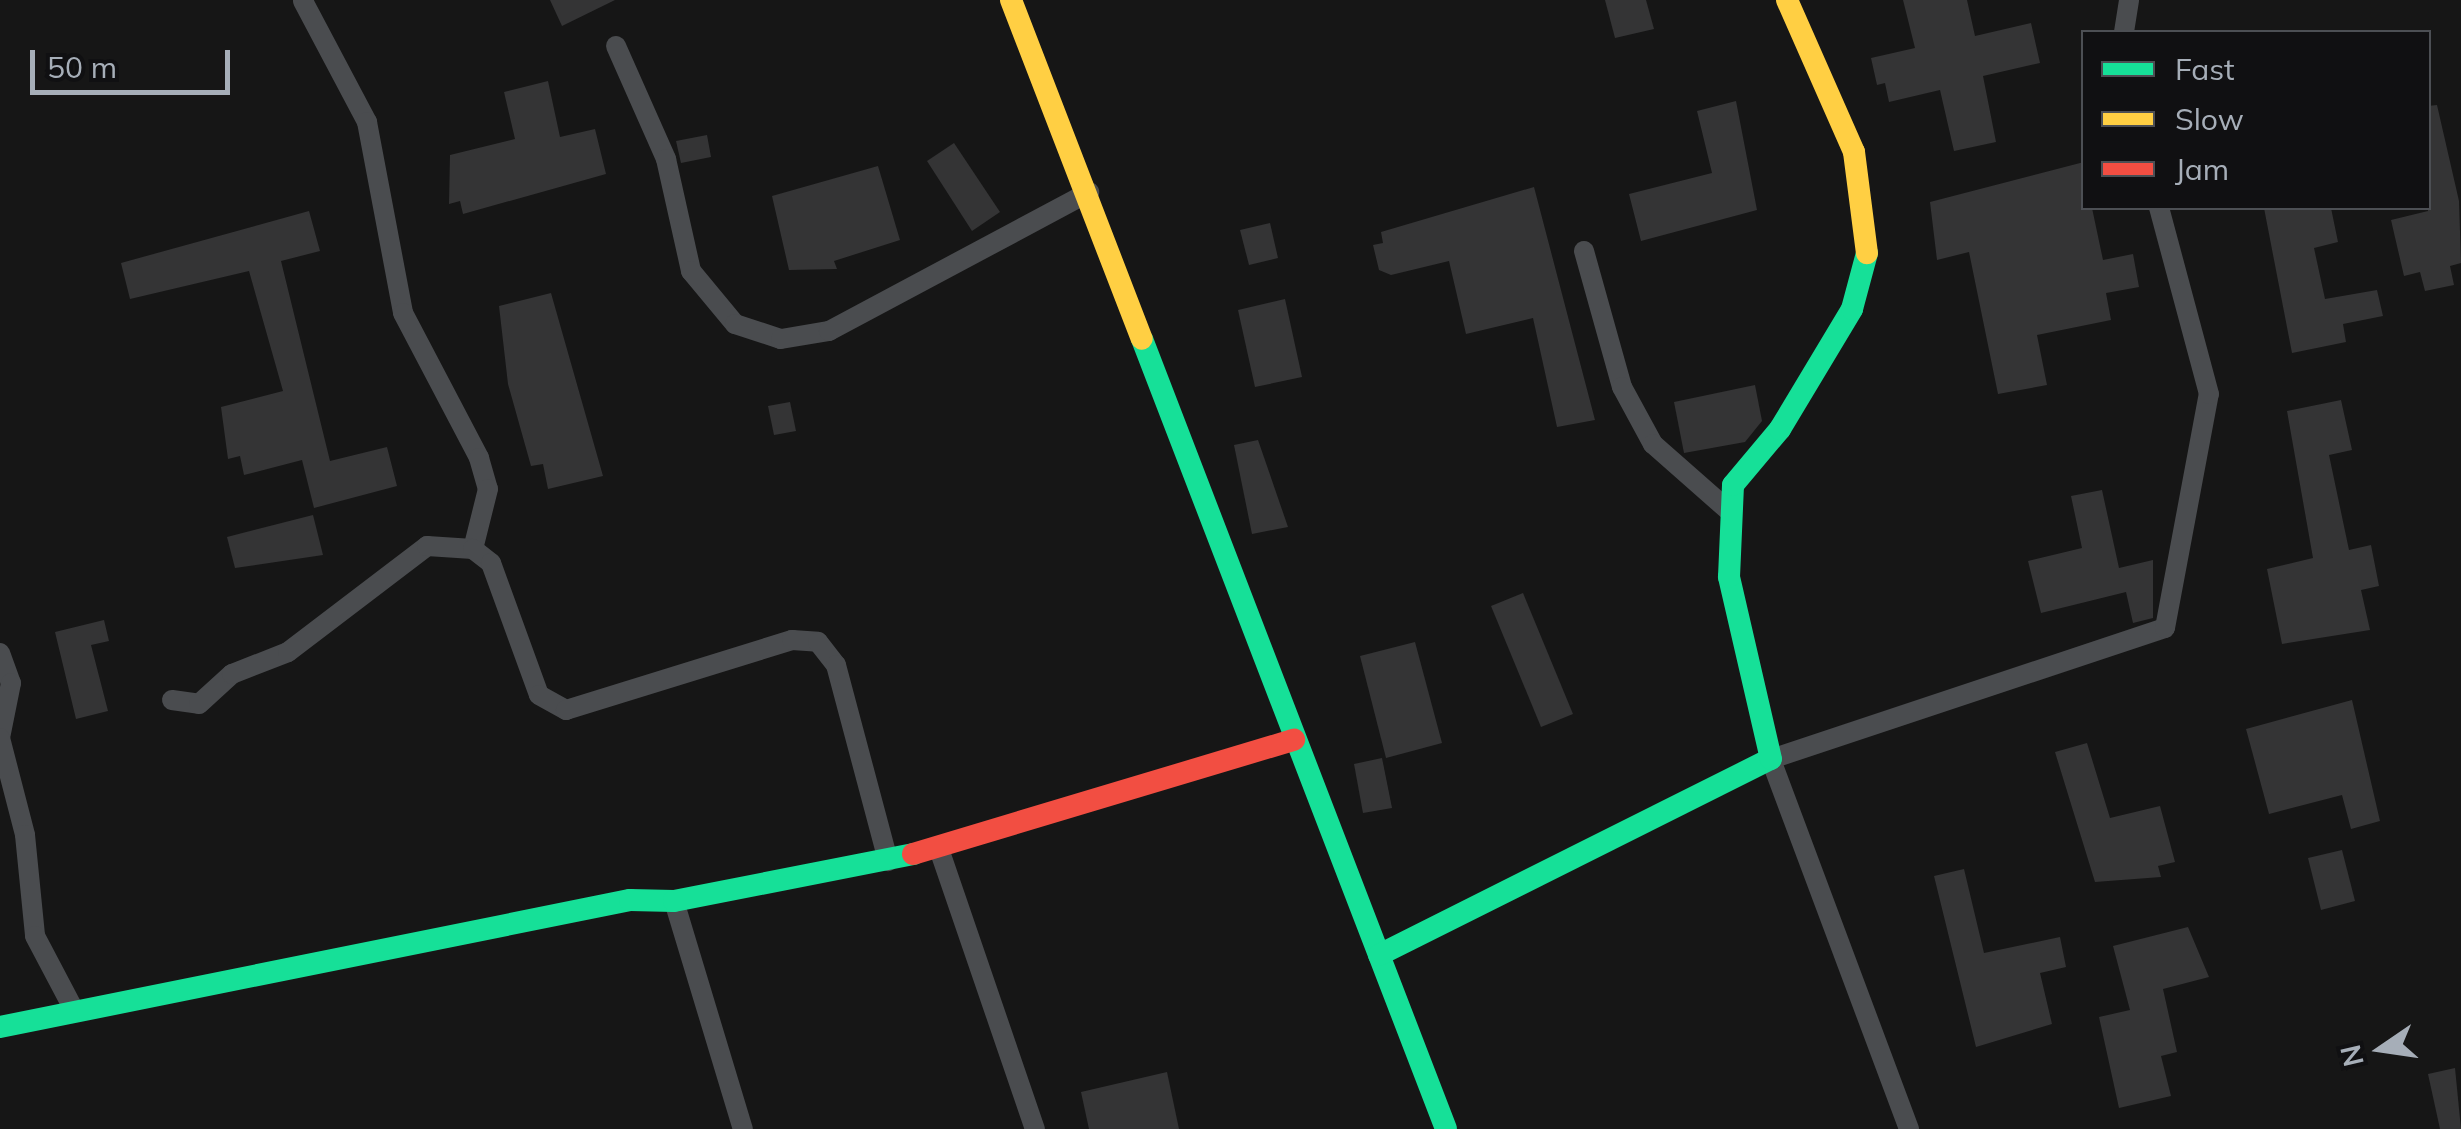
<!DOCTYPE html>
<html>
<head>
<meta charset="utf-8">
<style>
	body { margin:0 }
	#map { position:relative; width:2461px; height:1129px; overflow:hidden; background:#161616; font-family:Mulish,sans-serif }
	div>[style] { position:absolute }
	.building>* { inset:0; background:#343435 }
	.street>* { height:20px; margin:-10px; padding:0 10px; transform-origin:10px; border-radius:10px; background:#4a4c4f }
	.fast>* { height:22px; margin:-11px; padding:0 11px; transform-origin:11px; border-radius:11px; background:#16e098 }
	.slow>* { height:22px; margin:-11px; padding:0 11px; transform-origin:11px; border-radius:11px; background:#ffcf43 }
	.jam>* { height:22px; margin:-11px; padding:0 11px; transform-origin:11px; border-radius:11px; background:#f24e42 }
	span { translate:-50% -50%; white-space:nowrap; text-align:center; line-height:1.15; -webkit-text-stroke:8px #101012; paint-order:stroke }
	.legend { position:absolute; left:2081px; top:30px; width:350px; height:180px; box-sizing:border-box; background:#101012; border:2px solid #4c4f54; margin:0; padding:12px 18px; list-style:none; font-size:30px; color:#a6aeb8 }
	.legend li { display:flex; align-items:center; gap:20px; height:50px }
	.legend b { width:50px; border:2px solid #4c4f54 }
	.north { position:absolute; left:2331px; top:999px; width:100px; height:100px; -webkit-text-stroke:8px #101012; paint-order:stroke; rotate:257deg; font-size:28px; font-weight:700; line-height:40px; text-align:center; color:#a6aeb8 }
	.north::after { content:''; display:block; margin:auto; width:35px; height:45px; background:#a6aeb8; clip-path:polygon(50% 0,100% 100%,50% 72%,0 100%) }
	.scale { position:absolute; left:30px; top:50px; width:200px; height:45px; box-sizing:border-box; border:5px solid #a6aeb8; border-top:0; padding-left:12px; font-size:30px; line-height:35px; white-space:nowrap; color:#a6aeb8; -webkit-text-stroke:8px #101012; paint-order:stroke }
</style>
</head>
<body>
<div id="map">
	<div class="building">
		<i style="clip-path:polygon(550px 0,615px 0,562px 26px)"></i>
		<i style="clip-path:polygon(1605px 0,1646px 0,1654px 29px,1615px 38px)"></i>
		<i style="clip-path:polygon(1903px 0,1967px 0,1975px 36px,2031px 23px,2040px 63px,1983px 76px,1996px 142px,1954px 151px,1940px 90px,1889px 102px,1885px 83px,1877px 85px,1871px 58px,1915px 48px)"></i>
		<i style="clip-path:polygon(548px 81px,560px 137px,595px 129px,606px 174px,463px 214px,460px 201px,449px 204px,450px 155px,515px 139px,504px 92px)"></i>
		<i style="clip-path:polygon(1736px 101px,1757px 210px,1641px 241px,1629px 194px,1712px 173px,1697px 111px)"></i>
		<i style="clip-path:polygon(2437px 105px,2459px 201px,2461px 263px,2450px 266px,2454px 285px,2425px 291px,2420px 272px,2404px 276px,2391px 220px,2428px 211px,2428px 106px)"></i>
		<i style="clip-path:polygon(707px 135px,711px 157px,681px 163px,676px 141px)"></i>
		<i style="clip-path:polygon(954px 143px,1000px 212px,972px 231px,927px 161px)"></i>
		<i style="clip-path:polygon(2084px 162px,2084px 208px,2092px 208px,2103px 260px,2133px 254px,2139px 287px,2106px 293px,2111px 320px,2037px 335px,2047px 385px,1998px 394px,1969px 252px,1937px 260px,1930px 202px)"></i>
		<i style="clip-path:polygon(878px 166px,900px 240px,834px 261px,837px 269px,789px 270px,772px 196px)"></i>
		<i style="clip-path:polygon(1534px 187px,1595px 420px,1557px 427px,1533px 318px,1466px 334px,1449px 261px,1391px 275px,1379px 270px,1373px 245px,1383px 243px,1381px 232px)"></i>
		<i style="clip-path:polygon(2264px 208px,2331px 208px,2338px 242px,2314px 248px,2325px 299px,2377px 290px,2383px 316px,2343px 324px,2346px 342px,2292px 353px)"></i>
		<i style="clip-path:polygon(309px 211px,320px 251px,281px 261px,330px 461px,387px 447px,397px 486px,314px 508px,302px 460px,244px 475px,240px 456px,228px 459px,221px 407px,283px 391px,249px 271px,130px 299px,121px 263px)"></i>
		<i style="clip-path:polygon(1270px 223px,1278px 258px,1249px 265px,1240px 230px)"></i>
		<i style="clip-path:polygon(551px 293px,603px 476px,548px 489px,543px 464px,531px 466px,508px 384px,499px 306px)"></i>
		<i style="clip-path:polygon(1285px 299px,1302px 377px,1255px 387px,1238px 310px)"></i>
		<i style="clip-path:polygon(1755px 385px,1762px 421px,1745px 442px,1684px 453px,1674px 402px)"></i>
		<i style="clip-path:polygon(2341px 400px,2352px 450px,2329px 455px,2349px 550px,2371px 545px,2379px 586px,2361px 590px,2370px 630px,2282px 644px,2267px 569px,2313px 558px,2287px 411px)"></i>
		<i style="clip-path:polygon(790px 402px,796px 431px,774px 435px,768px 406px)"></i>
		<i style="clip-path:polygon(1258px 440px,1288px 527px,1252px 534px,1234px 445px)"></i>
		<i style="clip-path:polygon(2102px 490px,2119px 568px,2153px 560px,2153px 618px,2133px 623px,2126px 592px,2041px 613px,2028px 561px,2082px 548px,2071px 496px)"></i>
		<i style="clip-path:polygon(313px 515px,323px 555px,235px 568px,227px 537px)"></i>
		<i style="clip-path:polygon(1523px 593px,1573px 714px,1541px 727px,1491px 606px)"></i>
		<i style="clip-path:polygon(104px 620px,109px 641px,91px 645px,108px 711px,76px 719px,55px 632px)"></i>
		<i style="clip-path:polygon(1415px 642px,1442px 743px,1386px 758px,1360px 656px)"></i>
		<i style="clip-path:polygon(2352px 700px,2380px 821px,2351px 829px,2342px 795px,2269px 814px,2246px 729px)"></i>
		<i style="clip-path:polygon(2087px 743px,2110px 818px,2160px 806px,2175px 862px,2158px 866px,2161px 877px,2095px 882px,2055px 752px)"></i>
		<i style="clip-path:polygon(1382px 758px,1392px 808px,1363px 813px,1354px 764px)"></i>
		<i style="clip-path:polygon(2342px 850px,2355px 901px,2321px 910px,2308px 858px)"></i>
		<i style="clip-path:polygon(1964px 869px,1984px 953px,2060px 937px,2066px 967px,2040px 973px,2052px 1024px,1976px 1047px,1934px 876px)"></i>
		<i style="clip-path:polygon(2188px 927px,2209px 977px,2163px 989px,2177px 1052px,2161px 1056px,2171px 1096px,2119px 1108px,2099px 1017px,2130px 1010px,2113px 946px)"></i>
		<i style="clip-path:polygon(2455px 1068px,2461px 1129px,2440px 1129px,2428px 1074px)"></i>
		<i style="clip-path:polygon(1167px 1072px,1179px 1129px,1089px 1129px,1081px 1092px)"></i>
	</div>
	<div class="street">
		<i style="left:303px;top:1px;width:137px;rotate:62.1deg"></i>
		<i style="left:367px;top:122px;width:194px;rotate:79.3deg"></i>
		<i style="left:403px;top:313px;width:164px;rotate:62.3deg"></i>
		<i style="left:479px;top:458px;width:32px;rotate:74deg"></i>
		<i style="left:488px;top:489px;width:62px;rotate:104deg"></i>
		<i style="left:2124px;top:32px;width:32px;rotate:-81deg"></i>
		<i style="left:616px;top:46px;width:124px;rotate:66.1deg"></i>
		<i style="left:666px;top:159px;width:115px;rotate:77.4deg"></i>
		<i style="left:691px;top:271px;width:69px;rotate:50.3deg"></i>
		<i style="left:735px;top:324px;width:48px;rotate:18.1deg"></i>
		<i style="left:781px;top:339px;width:49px;rotate:-9.5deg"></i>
		<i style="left:829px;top:331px;width:295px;rotate:-28.1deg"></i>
		<i style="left:1584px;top:251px;width:141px;rotate:74.4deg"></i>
		<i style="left:1622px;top:387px;width:65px;rotate:61.5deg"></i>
		<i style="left:1653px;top:444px;width:103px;rotate:41.4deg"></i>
		<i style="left:0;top:653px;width:32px;rotate:70deg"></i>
		<i style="left:11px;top:683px;width:56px;rotate:101.3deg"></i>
		<i style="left:0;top:738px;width:100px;rotate:75.5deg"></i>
		<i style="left:25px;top:835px;width:101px;rotate:84.3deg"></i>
		<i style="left:35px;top:936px;width:86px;rotate:62.2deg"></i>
		<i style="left:172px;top:700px;width:27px;rotate:8deg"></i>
		<i style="left:199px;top:704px;width:45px;rotate:-42.3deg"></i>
		<i style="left:232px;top:674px;width:60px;rotate:-21.4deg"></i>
		<i style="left:288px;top:652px;width:175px;rotate:-37.3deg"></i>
		<i style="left:427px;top:546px;width:46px;rotate:3.7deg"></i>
		<i style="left:473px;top:549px;width:23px;rotate:38deg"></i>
		<i style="left:491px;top:563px;width:140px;rotate:70deg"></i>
		<i style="left:539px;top:695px;width:31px;rotate:29deg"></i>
		<i style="left:566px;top:710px;width:237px;rotate:-17.2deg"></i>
		<i style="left:792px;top:640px;width:26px;rotate:4deg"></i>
		<i style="left:818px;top:642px;width:29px;rotate:52deg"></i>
		<i style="left:836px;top:665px;width:203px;rotate:75.1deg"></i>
		<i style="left:938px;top:846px;width:299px;rotate:71.1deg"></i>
		<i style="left:674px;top:901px;width:238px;rotate:73.2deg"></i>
		<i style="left:1909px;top:1129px;width:395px;rotate:-110.5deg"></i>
		<i style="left:1771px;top:759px;width:415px;rotate:-18.4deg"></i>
		<i style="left:2165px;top:628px;width:238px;rotate:-79.4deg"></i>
		<i style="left:2209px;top:394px;width:193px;rotate:-105deg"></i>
	</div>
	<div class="fast">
		<i style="left:1142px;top:339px;width:846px;rotate:68.95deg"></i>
		<i style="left:1379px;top:955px;width:438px;rotate:-26.6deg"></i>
		<i style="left:1771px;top:759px;width:187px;rotate:-103deg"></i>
		<i style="left:1729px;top:577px;width:92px;rotate:-87.5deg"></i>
		<i style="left:1733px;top:485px;width:73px;rotate:-50deg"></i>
		<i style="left:1780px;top:429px;width:140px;rotate:-59deg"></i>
		<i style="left:1852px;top:309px;width:58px;rotate:-75deg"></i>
		<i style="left:0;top:1027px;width:643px;rotate:-11.4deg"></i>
		<i style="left:630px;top:900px;width:44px;rotate:1.3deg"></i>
		<i style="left:674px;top:901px;width:244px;rotate:-11.1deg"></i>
	</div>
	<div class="slow">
		<i style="left:1011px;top:0;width:363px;rotate:68.9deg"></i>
		<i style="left:1787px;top:0;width:166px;rotate:66.2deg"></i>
		<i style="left:1854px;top:152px;width:102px;rotate:82.7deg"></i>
	</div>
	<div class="jam">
		<i style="left:913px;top:854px;width:398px;rotate:-16.7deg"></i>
	</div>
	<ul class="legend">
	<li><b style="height:12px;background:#16e098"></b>Fast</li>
	<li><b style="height:12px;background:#ffcf43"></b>Slow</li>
	<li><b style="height:12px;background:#f24e42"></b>Jam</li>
	</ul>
	<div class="north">N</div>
	<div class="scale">50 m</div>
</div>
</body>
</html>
